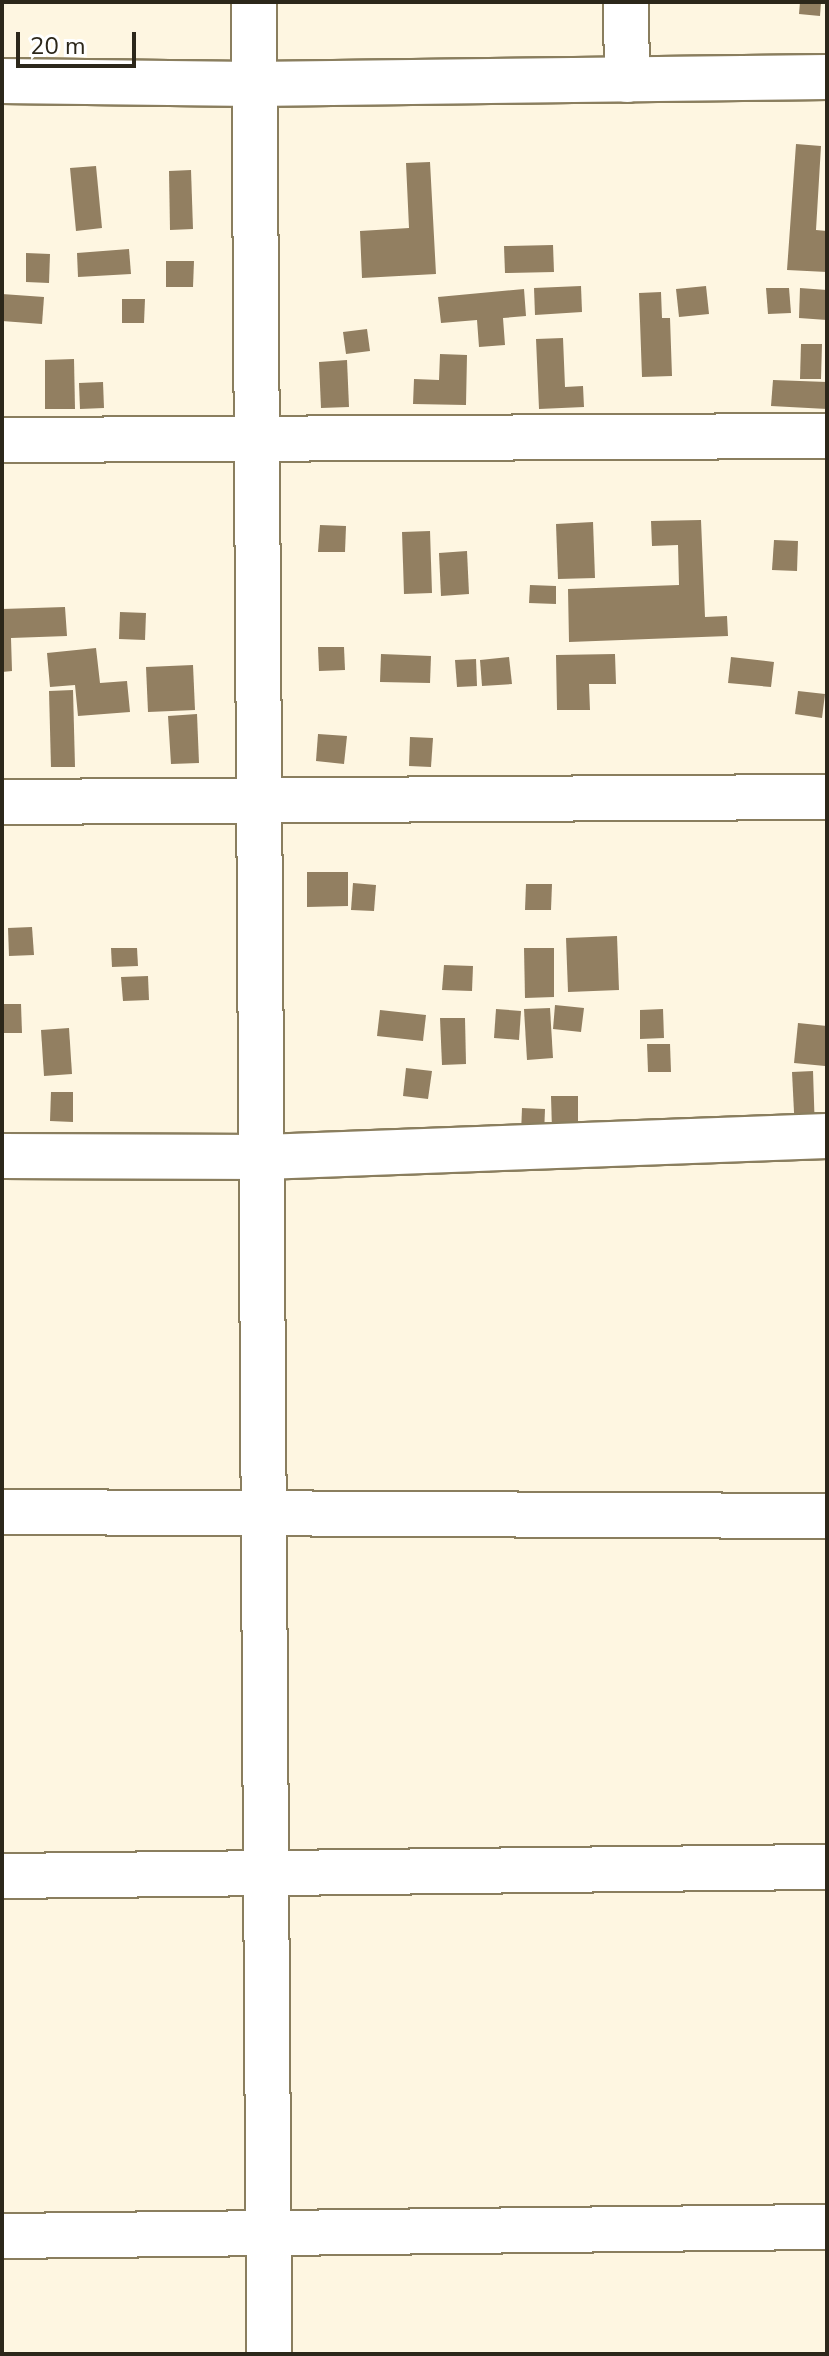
<!DOCTYPE html>
<html>
<head>
<meta charset="utf-8">
<style>
	body { margin:0 }
	#map { position:relative; width:829px; height:2356px; overflow:hidden; background:#fef6e1; font-family:"Nunito Sans",sans-serif }
	div>[style] { position:absolute }
	.building>* { inset:0; background:#927f61 }
	.roads { filter:drop-shadow(2px 0 #8a7e5e) drop-shadow(-2px 0 #8a7e5e) drop-shadow(0 2px #8a7e5e) drop-shadow(0 -2px #8a7e5e) }
	.street>* { height:44px; margin:-22px; padding:0 22px; transform-origin:22px; border-radius:22px; background:#fff }
	span { translate:-50% -50%; white-space:nowrap; text-align:center; line-height:1.15; -webkit-text-stroke:6px #fff; paint-order:stroke }
	.frame { position:absolute; inset:0; border:4px solid #2c271a; pointer-events:none }
	.scale { position:absolute; left:16px; top:32px; width:120px; height:36px; box-sizing:border-box; border:4px solid #2c271a; border-top:0; padding-left:10px; font-size:24px; line-height:28px; white-space:nowrap; color:#2c271a; -webkit-text-stroke:6px #fff; paint-order:stroke }
</style>
</head>
<body>
<div id="map">
	<div class="building">
		<i style="clip-path:polygon(800px 2px,821px 2px,820px 16px,799px 14px)"></i>
		<i style="clip-path:polygon(796px 144px,821px 146px,816px 230px,827px 231px,827px 272px,787px 270px)"></i>
		<i style="clip-path:polygon(430px 162px,436px 274px,362px 278px,360px 231px,409px 228px,406px 163px)"></i>
		<i style="clip-path:polygon(96px 166px,102px 228px,76px 231px,70px 168px)"></i>
		<i style="clip-path:polygon(191px 170px,193px 229px,170px 230px,169px 171px)"></i>
		<i style="clip-path:polygon(553px 245px,554px 272px,505px 273px,504px 246px)"></i>
		<i style="clip-path:polygon(129px 249px,131px 274px,78px 277px,77px 253px)"></i>
		<i style="clip-path:polygon(26px 253px,50px 254px,49px 283px,26px 282px)"></i>
		<i style="clip-path:polygon(166px 261px,194px 261px,193px 287px,166px 287px)"></i>
		<i style="clip-path:polygon(581px 286px,582px 312px,535px 315px,534px 288px)"></i>
		<i style="clip-path:polygon(706px 286px,709px 314px,679px 317px,676px 289px)"></i>
		<i style="clip-path:polygon(766px 288px,789px 288px,791px 313px,768px 314px)"></i>
		<i style="clip-path:polygon(800px 288px,827px 290px,827px 320px,799px 318px)"></i>
		<i style="clip-path:polygon(524px 289px,526px 316px,503px 318px,505px 345px,479px 347px,477px 320px,441px 323px,438px 297px)"></i>
		<i style="clip-path:polygon(661px 292px,662px 318px,670px 318px,672px 376px,642px 377px,639px 293px)"></i>
		<i style="clip-path:polygon(2px 294px,44px 297px,42px 324px,2px 321px)"></i>
		<i style="clip-path:polygon(122px 299px,145px 299px,144px 323px,122px 323px)"></i>
		<i style="clip-path:polygon(367px 329px,370px 351px,346px 354px,343px 332px)"></i>
		<i style="clip-path:polygon(563px 338px,565px 387px,583px 386px,584px 407px,539px 409px,536px 339px)"></i>
		<i style="clip-path:polygon(801px 344px,822px 344px,821px 379px,800px 379px)"></i>
		<i style="clip-path:polygon(440px 354px,467px 355px,466px 405px,413px 404px,414px 379px,439px 380px)"></i>
		<i style="clip-path:polygon(74px 359px,75px 409px,45px 409px,45px 360px)"></i>
		<i style="clip-path:polygon(347px 360px,349px 407px,321px 408px,319px 362px)"></i>
		<i style="clip-path:polygon(773px 380px,827px 382px,827px 409px,771px 406px)"></i>
		<i style="clip-path:polygon(103px 382px,104px 408px,80px 409px,79px 383px)"></i>
		<i style="clip-path:polygon(701px 520px,705px 617px,727px 616px,728px 636px,569px 642px,568px 589px,679px 585px,678px 545px,652px 546px,651px 521px)"></i>
		<i style="clip-path:polygon(593px 522px,595px 578px,558px 579px,556px 524px)"></i>
		<i style="clip-path:polygon(320px 525px,346px 526px,345px 552px,318px 552px)"></i>
		<i style="clip-path:polygon(430px 531px,432px 593px,404px 594px,402px 532px)"></i>
		<i style="clip-path:polygon(774px 540px,798px 541px,797px 571px,772px 570px)"></i>
		<i style="clip-path:polygon(467px 551px,469px 594px,441px 596px,439px 553px)"></i>
		<i style="clip-path:polygon(530px 585px,556px 586px,556px 604px,529px 603px)"></i>
		<i style="clip-path:polygon(65px 607px,67px 636px,11px 638px,12px 671px,2px 672px,2px 609px)"></i>
		<i style="clip-path:polygon(120px 612px,146px 613px,145px 640px,119px 639px)"></i>
		<i style="clip-path:polygon(318px 647px,344px 647px,345px 670px,319px 671px)"></i>
		<i style="clip-path:polygon(96px 648px,100px 683px,127px 681px,130px 712px,78px 716px,75px 685px,50px 687px,47px 653px)"></i>
		<i style="clip-path:polygon(381px 654px,431px 656px,430px 683px,380px 682px)"></i>
		<i style="clip-path:polygon(615px 654px,616px 684px,589px 684px,590px 710px,557px 710px,556px 655px)"></i>
		<i style="clip-path:polygon(509px 657px,512px 684px,482px 686px,480px 660px)"></i>
		<i style="clip-path:polygon(731px 657px,774px 662px,771px 687px,728px 683px)"></i>
		<i style="clip-path:polygon(476px 659px,477px 686px,457px 687px,455px 660px)"></i>
		<i style="clip-path:polygon(193px 665px,195px 710px,148px 712px,146px 667px)"></i>
		<i style="clip-path:polygon(73px 690px,75px 767px,51px 767px,49px 691px)"></i>
		<i style="clip-path:polygon(798px 691px,825px 694px,822px 718px,795px 714px)"></i>
		<i style="clip-path:polygon(197px 714px,199px 763px,171px 764px,168px 716px)"></i>
		<i style="clip-path:polygon(318px 734px,347px 736px,344px 764px,316px 761px)"></i>
		<i style="clip-path:polygon(410px 737px,433px 738px,431px 767px,409px 766px)"></i>
		<i style="clip-path:polygon(307px 872px,348px 872px,348px 906px,307px 907px)"></i>
		<i style="clip-path:polygon(353px 883px,376px 885px,374px 911px,351px 910px)"></i>
		<i style="clip-path:polygon(526px 884px,552px 884px,551px 910px,525px 910px)"></i>
		<i style="clip-path:polygon(32px 927px,34px 955px,9px 956px,8px 928px)"></i>
		<i style="clip-path:polygon(617px 936px,619px 990px,568px 992px,566px 938px)"></i>
		<i style="clip-path:polygon(111px 948px,137px 948px,138px 966px,112px 967px)"></i>
		<i style="clip-path:polygon(524px 948px,554px 948px,554px 997px,525px 998px)"></i>
		<i style="clip-path:polygon(444px 965px,473px 966px,472px 991px,442px 990px)"></i>
		<i style="clip-path:polygon(148px 976px,149px 1000px,123px 1001px,121px 977px)"></i>
		<i style="clip-path:polygon(2px 1004px,21px 1004px,22px 1033px,2px 1033px)"></i>
		<i style="clip-path:polygon(555px 1005px,584px 1008px,581px 1032px,553px 1029px)"></i>
		<i style="clip-path:polygon(550px 1008px,553px 1058px,527px 1060px,524px 1009px)"></i>
		<i style="clip-path:polygon(496px 1009px,521px 1011px,519px 1040px,494px 1038px)"></i>
		<i style="clip-path:polygon(663px 1009px,664px 1038px,640px 1039px,640px 1010px)"></i>
		<i style="clip-path:polygon(380px 1010px,426px 1015px,423px 1041px,377px 1036px)"></i>
		<i style="clip-path:polygon(440px 1018px,465px 1018px,466px 1064px,442px 1065px)"></i>
		<i style="clip-path:polygon(798px 1023px,827px 1026px,825px 1066px,794px 1063px)"></i>
		<i style="clip-path:polygon(69px 1028px,72px 1074px,44px 1076px,41px 1030px)"></i>
		<i style="clip-path:polygon(647px 1044px,670px 1044px,671px 1072px,648px 1072px)"></i>
		<i style="clip-path:polygon(406px 1068px,432px 1071px,428px 1099px,403px 1096px)"></i>
		<i style="clip-path:polygon(813px 1071px,815px 1132px,795px 1132px,792px 1072px)"></i>
		<i style="clip-path:polygon(51px 1092px,73px 1092px,73px 1122px,50px 1121px)"></i>
		<i style="clip-path:polygon(551px 1096px,578px 1096px,578px 1130px,552px 1130px)"></i>
		<i style="clip-path:polygon(522px 1108px,545px 1109px,544px 1135px,521px 1134px)"></i>
	</div>
	<div class="roads">
		<div class="street">
			<i style="left:254px;top:2px;width:2352px;rotate:89.63deg"></i>
			<i style="left:626px;top:2px;width:78px;rotate:89.3deg"></i>
			<i style="left:2px;top:81px;width:251px;rotate:0.7deg"></i>
			<i style="left:253px;top:84px;width:574px;rotate:-0.7deg"></i>
			<i style="left:2px;top:440px;width:825px;rotate:-0.28deg"></i>
			<i style="left:2px;top:802px;width:825px;rotate:-0.35deg"></i>
			<i style="left:2px;top:1156px;width:262px;rotate:0.2deg"></i>
			<i style="left:264px;top:1157px;width:563px;rotate:-2.14deg"></i>
			<i style="left:2px;top:1512px;width:825px;rotate:0.28deg"></i>
			<i style="left:2px;top:1876px;width:825px;rotate:-0.63deg"></i>
			<i style="left:2px;top:2236px;width:825px;rotate:-0.63deg"></i>
		</div>
	</div>
	<div class="frame"></div>
	<div class="scale">20 m</div>
</div>
</body>
</html>
